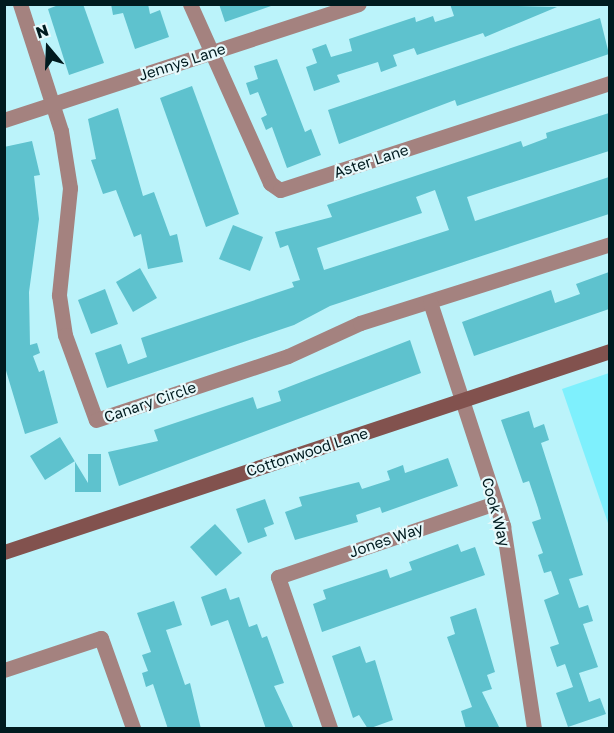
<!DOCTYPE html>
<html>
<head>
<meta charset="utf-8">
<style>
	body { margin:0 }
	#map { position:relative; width:614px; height:733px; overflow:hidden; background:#bbf3fa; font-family:"Golos Text",sans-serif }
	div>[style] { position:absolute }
	.built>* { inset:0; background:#7ef0fd }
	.building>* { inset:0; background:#5ec2ce }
	.street>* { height:15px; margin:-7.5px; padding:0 7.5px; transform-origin:7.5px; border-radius:7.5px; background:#a4827f }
	.secondary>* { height:15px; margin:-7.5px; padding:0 7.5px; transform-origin:7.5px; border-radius:7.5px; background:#82524e }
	span { translate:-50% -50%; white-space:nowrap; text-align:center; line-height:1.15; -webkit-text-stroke:4.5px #e7f9fb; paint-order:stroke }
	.street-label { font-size:15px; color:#001b1f }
	.frame { position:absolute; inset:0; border:6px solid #001b1f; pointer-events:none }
	.north { position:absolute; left:18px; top:18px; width:60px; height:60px; -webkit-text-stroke:4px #e7f9fb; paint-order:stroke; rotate:341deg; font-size:16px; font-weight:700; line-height:24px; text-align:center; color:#001b1f }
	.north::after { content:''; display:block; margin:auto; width:21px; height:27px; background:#001b1f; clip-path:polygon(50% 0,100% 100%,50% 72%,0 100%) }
</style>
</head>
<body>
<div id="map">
	<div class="built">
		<i style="clip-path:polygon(609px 373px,610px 373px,609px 526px,562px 389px)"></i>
	</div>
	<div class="building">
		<i style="clip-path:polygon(61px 4px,83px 4px,104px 63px,69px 75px,48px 9px)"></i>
		<i style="clip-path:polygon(111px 4px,148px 4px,150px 14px,160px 10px,169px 37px,135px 49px,123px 13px,113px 15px)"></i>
		<i style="clip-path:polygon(219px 4px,271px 4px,271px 6px,225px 22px)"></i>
		<i style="clip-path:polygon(450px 4px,557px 7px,485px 37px,483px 33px,417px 55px,414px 48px,393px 55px,397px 66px,381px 72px,378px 62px,337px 75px,340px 82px,314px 91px,306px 67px,317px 63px,312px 49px,326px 44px,331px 57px,352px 51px,349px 39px,415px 17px,416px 22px,433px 16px,435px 22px,454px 16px)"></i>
		<i style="clip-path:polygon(600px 18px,609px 54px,457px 106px,455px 100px,339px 144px,328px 110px)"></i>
		<i style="clip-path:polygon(277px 59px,305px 132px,311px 129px,321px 155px,287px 168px,272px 127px,266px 130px,261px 118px,267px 115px,258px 92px,250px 95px,246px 83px,258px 79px,254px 66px)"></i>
		<i style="clip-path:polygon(192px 86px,239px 214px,206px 227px,160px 98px)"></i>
		<i style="clip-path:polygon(118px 108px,143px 196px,154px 192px,170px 236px,177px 234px,183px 262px,148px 269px,141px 234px,134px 237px,116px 190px,103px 194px,91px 160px,96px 159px,88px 119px)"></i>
		<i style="clip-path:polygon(evenodd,609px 113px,609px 151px,467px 197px,475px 221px,609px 177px,609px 214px,330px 306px,294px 325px,107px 388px,95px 353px,121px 344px,128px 364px,147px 357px,141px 338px,294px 287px,292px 282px,300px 280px,288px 245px,280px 248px,275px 232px,332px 217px,327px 205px,521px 141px,523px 147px,547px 138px,546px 133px,609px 113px,435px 190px,449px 230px,324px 270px,317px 248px,422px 213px,416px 197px,435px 190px)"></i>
		<i style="clip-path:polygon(32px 141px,40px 175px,34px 176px,39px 219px,29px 292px,30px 345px,37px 343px,40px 353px,33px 356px,39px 372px,44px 370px,58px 423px,25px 434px,4px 364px,4px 147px)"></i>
		<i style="clip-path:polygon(233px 225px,263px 237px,250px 271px,219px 259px)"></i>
		<i style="clip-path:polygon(140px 268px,157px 298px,133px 312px,116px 282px)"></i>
		<i style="clip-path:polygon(609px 272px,609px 309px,474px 356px,462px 322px,551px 290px,555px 303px,580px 294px,576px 284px)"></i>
		<i style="clip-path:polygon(105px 289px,118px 324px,91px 334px,78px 300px)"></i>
		<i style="clip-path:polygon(410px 340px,421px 373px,119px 486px,108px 452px,158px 441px,154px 430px,253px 397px,257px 409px,281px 401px,278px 391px)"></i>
		<i style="clip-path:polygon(529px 411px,534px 428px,544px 424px,549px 440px,541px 443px,583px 575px,569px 579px,579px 608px,588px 605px,593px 621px,583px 624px,598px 667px,579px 673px,589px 702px,600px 698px,606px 714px,568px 727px,556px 693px,573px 687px,565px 664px,557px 667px,550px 647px,559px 644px,544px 600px,559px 594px,551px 571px,544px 573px,538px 555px,543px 553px,532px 522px,541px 519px,538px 508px,529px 481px,523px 483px,501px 420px)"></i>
		<i style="clip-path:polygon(60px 437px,88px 483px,88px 454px,101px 454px,101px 492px,75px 492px,75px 461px,45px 480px,30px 456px)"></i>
		<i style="clip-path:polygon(448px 458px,458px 486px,382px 513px,380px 507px,356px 515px,358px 522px,295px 540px,285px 512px,302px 506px,299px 497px,359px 482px,362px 489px,390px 480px,387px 471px,403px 465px,405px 473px)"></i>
		<i style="clip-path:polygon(265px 499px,274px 524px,264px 528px,267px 536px,248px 543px,236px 509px)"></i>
		<i style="clip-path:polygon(215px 524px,242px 553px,216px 576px,190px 547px)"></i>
		<i style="clip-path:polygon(458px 544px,461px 552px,475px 547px,485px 575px,322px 632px,313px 604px,326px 599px,323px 590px,387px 569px,390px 578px,412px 570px,409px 562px)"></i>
		<i style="clip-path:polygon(226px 588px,230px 600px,239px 597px,249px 627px,257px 624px,262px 638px,267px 636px,284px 683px,274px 686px,294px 729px,266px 729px,228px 620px,211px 626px,201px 597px)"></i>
		<i style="clip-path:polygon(174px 601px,182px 625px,166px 630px,185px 685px,190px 683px,201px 729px,168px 729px,153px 684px,146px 687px,142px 673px,148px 671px,142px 655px,151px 652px,137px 613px)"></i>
		<i style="clip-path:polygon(476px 608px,495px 672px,487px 675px,492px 689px,482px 692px,500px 729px,466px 729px,461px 711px,472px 707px,447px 637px,455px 634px,450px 617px)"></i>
		<i style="clip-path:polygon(360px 646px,366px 663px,375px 660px,393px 720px,368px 729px,359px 715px,353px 718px,332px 656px)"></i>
	</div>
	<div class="street">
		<i style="left:20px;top:4px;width:133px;rotate:72.1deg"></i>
		<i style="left:61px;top:131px;width:58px;rotate:81deg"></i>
		<i style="left:70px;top:188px;width:108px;rotate:95.9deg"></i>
		<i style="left:59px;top:295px;width:40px;rotate:81.5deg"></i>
		<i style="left:65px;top:335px;width:90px;rotate:70deg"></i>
		<i style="left:96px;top:420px;width:202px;rotate:-18.4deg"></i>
		<i style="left:288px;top:356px;width:79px;rotate:-24.6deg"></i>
		<i style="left:360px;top:323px;width:262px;rotate:-17.5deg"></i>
		<i style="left:190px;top:4px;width:196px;rotate:65.9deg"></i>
		<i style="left:270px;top:183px;width:12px;rotate:35deg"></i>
		<i style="left:280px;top:190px;width:347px;rotate:-18deg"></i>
		<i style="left:4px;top:120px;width:373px;rotate:-18.1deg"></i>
		<i style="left:430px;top:302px;width:236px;rotate:71.9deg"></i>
		<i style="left:503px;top:526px;width:204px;rotate:81.3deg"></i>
		<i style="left:4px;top:670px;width:102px;rotate:-18.3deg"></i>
		<i style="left:101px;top:638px;width:96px;rotate:70.4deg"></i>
		<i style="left:330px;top:728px;width:160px;rotate:-109deg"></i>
		<i style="left:278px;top:577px;width:229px;rotate:-18.8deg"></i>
	</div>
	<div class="secondary">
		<i style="left:4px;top:552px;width:638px;rotate:-18.35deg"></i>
	</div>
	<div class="street-label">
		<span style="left:182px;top:62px;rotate:-18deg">Jennys Lane</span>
		<span style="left:371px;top:161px;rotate:-18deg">Aster Lane</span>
		<span style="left:150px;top:402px;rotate:-19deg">Canary Circle</span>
		<span style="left:307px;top:452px;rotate:-18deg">Cottonwood Lane</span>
		<span style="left:496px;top:512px;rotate:75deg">Cook Way</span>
		<span style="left:386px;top:540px;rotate:-19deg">Jones Way</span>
	</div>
	<div class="frame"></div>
	<div class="north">N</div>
</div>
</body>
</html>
